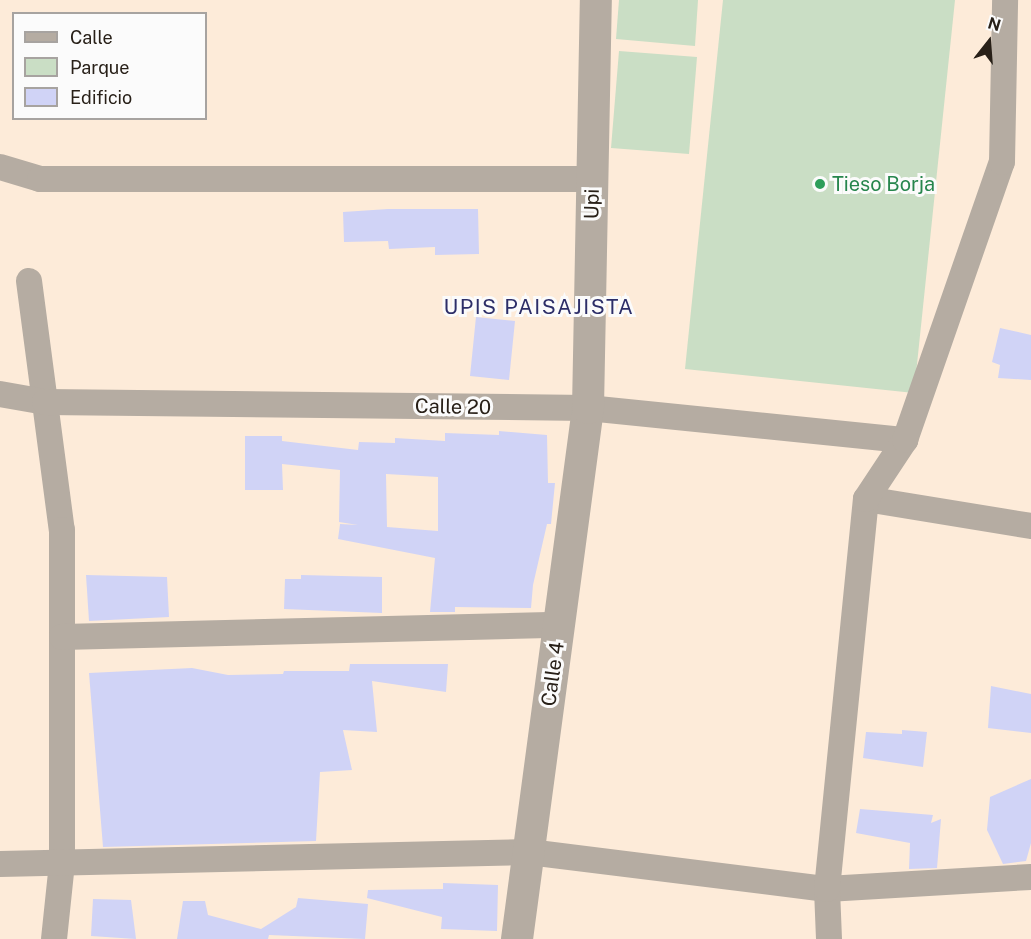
<!DOCTYPE html>
<html>
<head>
<meta charset="utf-8">
<style>
	body { margin:0 }
	#map { position:relative; width:1031px; height:939px; overflow:hidden; background:#fdebd9; font-family:"Public Sans",sans-serif }
	div>[style] { position:absolute }
	.green>* { inset:0; background:#cadec5 }
	.building>* { inset:0; background:#d0d3f6 }
	.minor>* { height:26px; margin:-13px; padding:0 13px; transform-origin:13px; border-radius:13px; background:#b5aca2 }
	.tertiary>* { height:32px; margin:-16px; padding:0 16px; transform-origin:16px; border-radius:16px; background:#b5aca2 }
	.dots>* { width:16px; height:16px; translate:-50% -50%; box-sizing:border-box; border:3px solid #fbfbfb; border-radius:50% }
	span { translate:-50% -50%; white-space:nowrap; text-align:center; line-height:1.15; -webkit-text-stroke:6px #fbfbfb; paint-order:stroke }
	.leisure-label { font-size:20px; color:#27864d }
	.left { translate:0 -50%; text-align:left }
	.street-label { font-size:20px; color:#282018 }
	.neighbourhood-label { font-size:21px; color:#2d2e68; letter-spacing:1.5px }
	.legend { position:absolute; left:12px; top:12px; width:195px; height:108px; box-sizing:border-box; background:#fbfbfb; border:2px solid #a7a3a0; margin:0; padding:8px 10px; list-style:none; font-size:18px; color:#282018 }
	.legend li { display:flex; align-items:center; gap:12px; height:30px }
	.legend b { width:30px; border:2px solid #a7a3a0 }
	.north { position:absolute; left:959px; top:12px; width:60px; height:60px; -webkit-text-stroke:4px #fbfbfb; paint-order:stroke; rotate:17deg; font-size:16px; font-weight:700; line-height:24px; text-align:center; color:#282018 }
	.north::after { content:''; display:block; margin:auto; width:21px; height:27px; background:#282018; clip-path:polygon(50% 0,100% 100%,50% 72%,0 100%) }
</style>
</head>
<body>
<div id="map">
	<div class="green">
		<i style="clip-path:polygon(619px 0,698px 0,695px 46px,616px 39px)"></i>
		<i style="clip-path:polygon(723px 0,955px 0,914px 393px,685px 369px)"></i>
		<i style="clip-path:polygon(619px 51px,697px 57px,689px 154px,611px 148px)"></i>
	</div>
	<div class="building">
		<i style="clip-path:polygon(388px 209px,478px 209px,479px 254px,435px 255px,435px 247px,389px 249px,388px 241px,344px 242px,343px 212px)"></i>
		<i style="clip-path:polygon(476px 317px,515px 321px,509px 380px,470px 376px)"></i>
		<i style="clip-path:polygon(1000px 328px,1031px 335px,1031px 380px,998px 378px,1000px 365px,992px 362px)"></i>
		<i style="clip-path:polygon(evenodd,499px 431px,547px 435px,548px 483px,555px 483px,551px 524px,547px 524px,533px 585px,531px 608px,455px 607px,455px 612px,430px 612px,435px 558px,338px 539px,340px 524px,358px 525px,339px 522px,340px 470px,282px 464px,283px 490px,245px 490px,245px 436px,282px 436px,282px 441px,358px 450px,359px 442px,395px 443px,395px 438px,445px 441px,445px 433px,499px 435px,499px 431px,386px 474px,438px 477px,438px 531px,387px 527px,386px 474px)"></i>
		<i style="clip-path:polygon(86px 575px,167px 577px,169px 617px,89px 621px)"></i>
		<i style="clip-path:polygon(301px 575px,382px 577px,382px 613px,284px 609px,285px 579px,301px 579px)"></i>
		<i style="clip-path:polygon(350px 664px,448px 664px,446px 692px,372px 681px,377px 732px,343px 730px,352px 770px,320px 772px,316px 841px,103px 847px,89px 673px,192px 668px,228px 675px,283px 674px,284px 671px,349px 671px)"></i>
		<i style="clip-path:polygon(991px 686px,1031px 694px,1031px 733px,988px 728px)"></i>
		<i style="clip-path:polygon(902px 730px,927px 732px,923px 767px,863px 758px,866px 732px,902px 734px)"></i>
		<i style="clip-path:polygon(1031px 779px,1031px 843px,1026px 861px,1003px 864px,987px 830px,990px 797px)"></i>
		<i style="clip-path:polygon(860px 809px,933px 815px,931px 823px,941px 819px,937px 868px,909px 869px,910px 843px,856px 833px)"></i>
		<i style="clip-path:polygon(443px 883px,498px 885px,497px 931px,441px 929px,442px 917px,367px 898px,368px 890px,443px 889px)"></i>
		<i style="clip-path:polygon(298px 898px,368px 904px,365px 939px,269px 935px,268px 939px,177px 939px,183px 901px,205px 901px,208px 915px,261px 929px,296px 907px)"></i>
		<i style="clip-path:polygon(93px 899px,131px 900px,136px 939px,91px 936px)"></i>
	</div>
	<div class="minor">
		<i style="left:0;top:167px;width:42px;rotate:16.7deg"></i>
		<i style="left:40px;top:179px;width:553px"></i>
		<i style="left:29px;top:281px;width:251px;rotate:82.5deg"></i>
		<i style="left:62px;top:530px;width:333px;rotate:90deg"></i>
		<i style="left:62px;top:863px;width:76px;rotate:96deg"></i>
		<i style="left:0;top:394px;width:46px;rotate:10.1deg"></i>
		<i style="left:45px;top:402px;width:543px;rotate:0.63deg"></i>
		<i style="left:588px;top:408px;width:319px;rotate:5.8deg"></i>
		<i style="left:866px;top:499px;width:167px;rotate:9.3deg"></i>
		<i style="left:62px;top:637px;width:497px;rotate:-1.4deg"></i>
		<i style="left:0;top:864px;width:529px;rotate:-1.3deg"></i>
		<i style="left:529px;top:852px;width:300px;rotate:7.1deg"></i>
		<i style="left:827px;top:889px;width:204px;rotate:-3.4deg"></i>
		<i style="left:829px;top:939px;width:50px;rotate:-92.3deg"></i>
		<i style="left:827px;top:889px;width:392px;rotate:-84.3deg"></i>
		<i style="left:866px;top:499px;width:71px;rotate:-56.5deg"></i>
		<i style="left:905px;top:440px;width:294px;rotate:-70.8deg"></i>
		<i style="left:1002px;top:162px;width:162px;rotate:-88.9deg"></i>
	</div>
	<div class="tertiary">
		<i style="left:517px;top:939px;width:536px;rotate:-82.38deg"></i>
		<i style="left:588px;top:408px;width:408px;rotate:-88.9deg"></i>
	</div>
	<div class="dots">
		<i style="left:820px;top:184px;background:#2e9e5b"></i>
	</div>
	<div class="leisure-label">
		<span class="left" style="left:832px;top:184px">Tieso Borja</span>
	</div>
	<div class="street-label">
		<span style="left:592px;top:204px;rotate:-89deg">Upi</span>
		<span style="left:453px;top:407px;rotate:1deg">Calle 20</span>
		<span style="left:553px;top:674px;rotate:-82deg">Calle 4</span>
	</div>
	<div class="neighbourhood-label">
		<span style="left:539px;top:307px">UPIS PAISAJISTA</span>
	</div>
	<ul class="legend">
	<li><b style="height:8px;background:#b5aca2"></b>Calle</li>
	<li><b style="height:16px;background:#cadec5"></b>Parque</li>
	<li><b style="height:16px;background:#d0d3f6"></b>Edificio</li>
	</ul>
	<div class="north">N</div>
</div>
</body>
</html>
